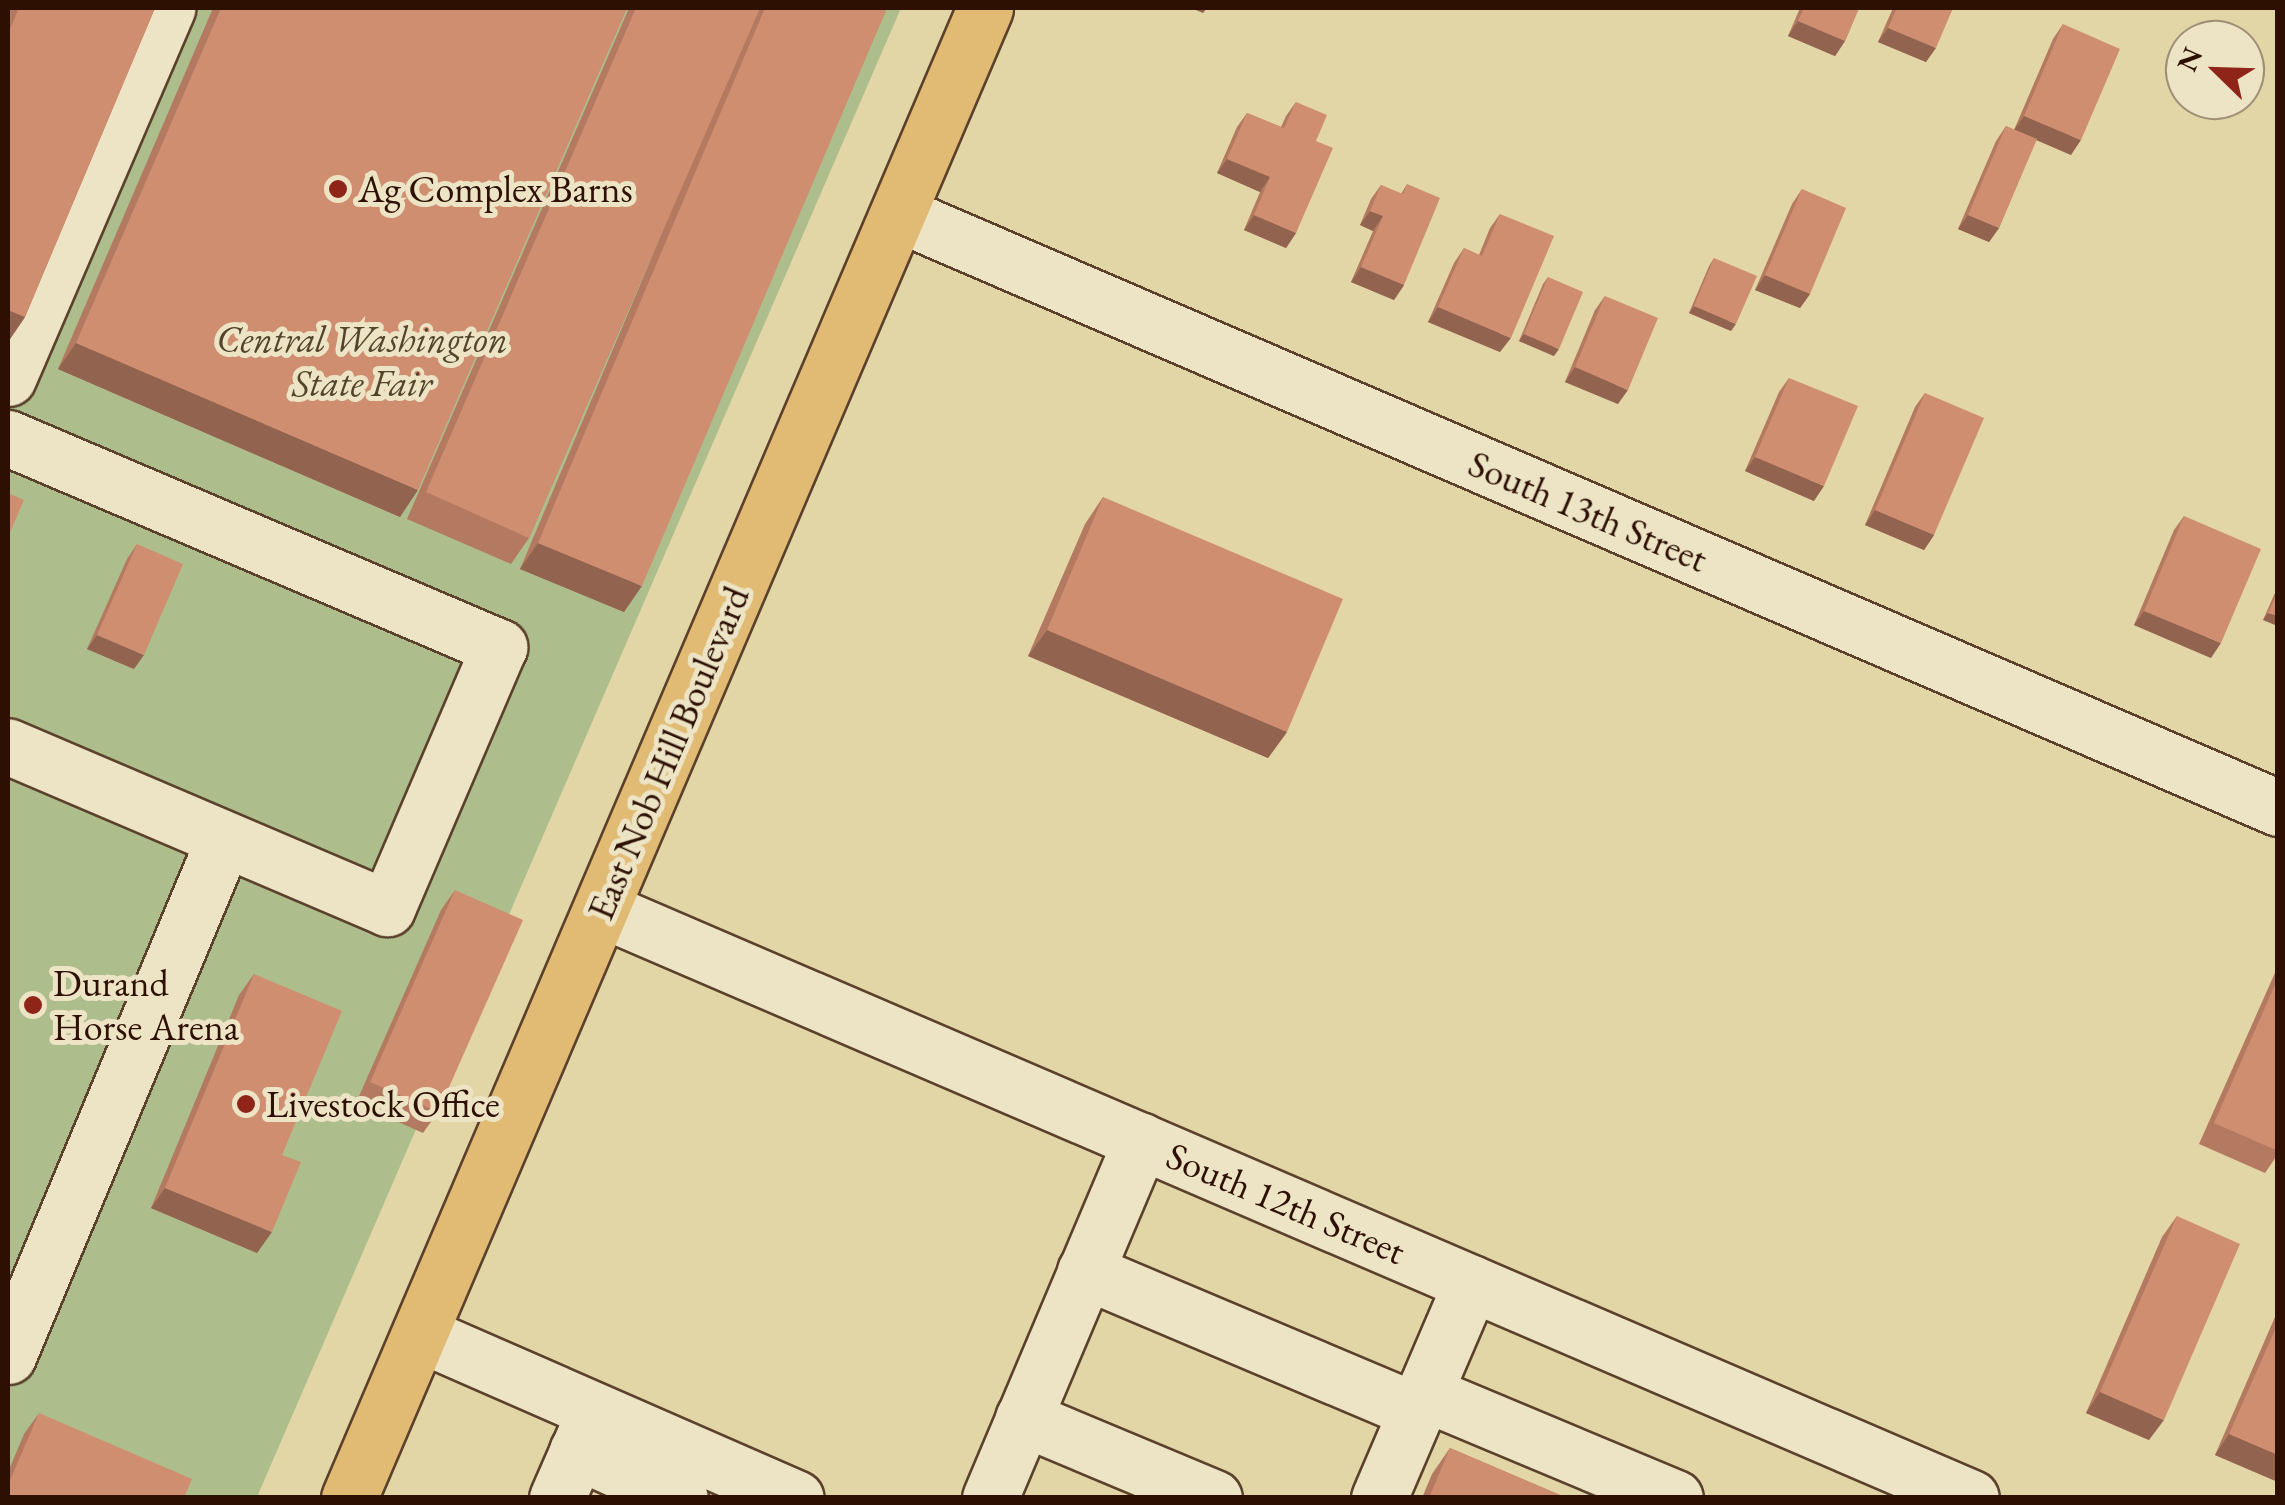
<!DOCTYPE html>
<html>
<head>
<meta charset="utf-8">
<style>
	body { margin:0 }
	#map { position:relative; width:2285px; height:1505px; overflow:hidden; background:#e2d5a6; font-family:"EB Garamond",serif }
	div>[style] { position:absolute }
	.green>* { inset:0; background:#adbe8c }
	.roads { filter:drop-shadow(2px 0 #5b412c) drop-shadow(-2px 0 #5b412c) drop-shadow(0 2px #5b412c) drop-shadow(0 -2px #5b412c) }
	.minor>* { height:55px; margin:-27.5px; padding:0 27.5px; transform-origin:27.5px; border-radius:27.5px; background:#ece4c5 }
	.major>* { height:55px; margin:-27.5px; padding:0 27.5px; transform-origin:27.5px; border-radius:27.5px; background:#e1ba73 }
	.wall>* { inset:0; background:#b37a61 }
	.shaded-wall>* { inset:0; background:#92634f }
	.building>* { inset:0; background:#d08e71 }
	.dots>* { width:28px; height:28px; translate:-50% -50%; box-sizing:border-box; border:5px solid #ece4c5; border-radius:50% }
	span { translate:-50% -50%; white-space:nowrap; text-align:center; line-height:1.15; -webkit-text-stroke:10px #ece4c5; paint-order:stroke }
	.poi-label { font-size:38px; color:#2e1003 }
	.left { translate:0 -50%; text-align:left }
	.park-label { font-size:38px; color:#54442c; font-style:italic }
	.street-label { font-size:38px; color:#2e1003 }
	.frame { position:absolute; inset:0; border:10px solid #2e1003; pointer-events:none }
	.north { position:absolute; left:2165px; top:20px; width:100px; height:100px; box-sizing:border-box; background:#ece4c5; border:2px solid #a08f77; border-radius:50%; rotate:293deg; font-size:28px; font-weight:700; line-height:40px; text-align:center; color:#2e1003 }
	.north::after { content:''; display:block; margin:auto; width:35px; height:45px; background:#8f2418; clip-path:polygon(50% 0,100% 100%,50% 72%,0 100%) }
</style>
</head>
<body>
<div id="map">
	<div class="green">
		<i style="clip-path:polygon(8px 8px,901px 8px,257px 1497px,8px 1498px)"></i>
	</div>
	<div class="roads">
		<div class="minor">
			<i style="left:899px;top:214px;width:1501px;rotate:23.3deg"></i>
			<i style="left:8px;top:378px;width:403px;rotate:-66.7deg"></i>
			<i style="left:8px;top:438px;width:534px;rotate:23.06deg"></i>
			<i style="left:499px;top:647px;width:284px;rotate:113.2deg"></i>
			<i style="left:387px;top:908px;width:412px;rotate:-156.9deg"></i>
			<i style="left:601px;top:909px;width:1491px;rotate:23.26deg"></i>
			<i style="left:1085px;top:1271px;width:359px;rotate:22.9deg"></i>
			<i style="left:420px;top:1334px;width:410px;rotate:23.6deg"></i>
			<i style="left:8px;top:1356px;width:560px;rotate:-67.33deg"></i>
			<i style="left:1424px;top:1393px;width:272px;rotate:22.7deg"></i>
			<i style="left:1023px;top:1418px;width:207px;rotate:22.7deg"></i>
			<i style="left:577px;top:1451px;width:113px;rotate:24.5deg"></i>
			<i style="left:557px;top:1498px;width:87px;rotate:-66.4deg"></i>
			<i style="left:990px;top:1498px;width:388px;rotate:-67.1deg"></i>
			<i style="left:1379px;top:1498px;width:234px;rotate:-66.8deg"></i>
		</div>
		<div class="major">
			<i style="left:349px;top:1498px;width:1620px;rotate:-66.88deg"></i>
		</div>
	</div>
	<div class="wall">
		<i style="clip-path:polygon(11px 8px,155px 8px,25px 317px,8px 342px,8px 16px)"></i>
		<i style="clip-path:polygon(213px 8px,627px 8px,400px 517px,58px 369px)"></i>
		<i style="clip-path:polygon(629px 8px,887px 8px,624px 612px,520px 569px,665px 226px,529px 538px,511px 564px,407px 519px)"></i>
		<i style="clip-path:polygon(1800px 8px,1859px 8px,1845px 41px,1835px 56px,1788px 36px)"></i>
		<i style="clip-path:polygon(1893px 8px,1953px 8px,1926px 62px,1878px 42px)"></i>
		<i style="clip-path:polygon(2063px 24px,2071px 155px,2036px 140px,1999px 228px,1989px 242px,1958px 229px,1996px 141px,2006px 126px,2014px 130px,2053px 39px)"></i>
		<i style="clip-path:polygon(1296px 102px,1316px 141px,1296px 233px,1286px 248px,1244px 230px,1260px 192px,1217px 173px,1237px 127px,1247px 113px,1281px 127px,1286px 116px)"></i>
		<i style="clip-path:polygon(1407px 184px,1404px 285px,1394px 300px,1351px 282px,1373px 231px,1360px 225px,1371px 199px,1381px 185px,1401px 194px)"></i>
		<i style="clip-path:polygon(1802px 189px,1810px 294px,1800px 308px,1755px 290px,1792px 204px)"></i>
		<i style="clip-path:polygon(1500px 214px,1500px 352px,1428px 322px,1454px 263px,1464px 248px,1479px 255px,1490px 228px)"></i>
		<i style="clip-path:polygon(1714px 258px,1731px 331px,1689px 313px,1709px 266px)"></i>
		<i style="clip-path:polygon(1548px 277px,1554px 356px,1519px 341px,1543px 284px)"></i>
		<i style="clip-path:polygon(1605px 296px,1618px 404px,1565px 382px,1595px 310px)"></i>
		<i style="clip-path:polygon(1789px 378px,1814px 501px,1745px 471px,1779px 392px)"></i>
		<i style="clip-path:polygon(1925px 393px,1934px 535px,1924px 550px,1865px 525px,1915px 407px)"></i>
		<i style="clip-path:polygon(1103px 497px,1287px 732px,1268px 758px,1028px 656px,1085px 524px)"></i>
		<i style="clip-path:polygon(2184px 516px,2211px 658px,2134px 625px,2174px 530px)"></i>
		<i style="clip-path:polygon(137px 544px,134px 669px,87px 649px,127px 559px)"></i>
		<i style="clip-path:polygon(2278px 586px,2278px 626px,2263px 620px)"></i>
		<i style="clip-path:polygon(455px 890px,438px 1112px,423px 1133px,356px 1103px,441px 910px)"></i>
		<i style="clip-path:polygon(2278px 966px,2278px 1154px,2265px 1173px,2199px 1144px)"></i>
		<i style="clip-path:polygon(254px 974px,282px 1155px,257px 1253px,151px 1208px,239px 995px)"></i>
		<i style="clip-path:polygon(2177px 1216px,2149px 1440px,2086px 1413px,2162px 1237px)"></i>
		<i style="clip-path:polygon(2278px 1310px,2278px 1482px,2215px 1455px)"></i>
		<i style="clip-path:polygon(39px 1413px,8px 1498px,8px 1472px,24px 1434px)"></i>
		<i style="clip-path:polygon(1450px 1448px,1567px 1498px,1422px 1498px,1432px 1474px)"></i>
	</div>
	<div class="shaded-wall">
		<i style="clip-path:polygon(1191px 8px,1207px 8px,1203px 13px)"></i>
		<i style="clip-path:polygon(1798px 21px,1845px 41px,1835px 56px,1788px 36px)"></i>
		<i style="clip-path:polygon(1888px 28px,1936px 48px,1926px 62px,1878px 42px)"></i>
		<i style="clip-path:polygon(2024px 116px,2081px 140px,2071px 155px,2014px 130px)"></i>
		<i style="clip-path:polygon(1227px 159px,1270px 177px,1260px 192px,1217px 173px)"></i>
		<i style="clip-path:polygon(1370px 211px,1383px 216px,1373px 231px,1360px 225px)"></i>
		<i style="clip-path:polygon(1254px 215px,1296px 233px,1286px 248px,1244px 230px)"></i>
		<i style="clip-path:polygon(1968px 215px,1999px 228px,1989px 242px,1958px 229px)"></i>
		<i style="clip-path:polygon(1361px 267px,1404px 285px,1394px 300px,1351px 282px)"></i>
		<i style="clip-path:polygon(1765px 275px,1810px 294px,1800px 308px,1755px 290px)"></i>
		<i style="clip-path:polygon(1694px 306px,1736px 324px,1731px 331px,1689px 313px)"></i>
		<i style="clip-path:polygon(1438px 307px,1511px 338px,1500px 352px,1428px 322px)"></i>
		<i style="clip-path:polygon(8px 310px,25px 317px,8px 342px)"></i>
		<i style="clip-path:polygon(1524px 334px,1559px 349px,1554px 356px,1519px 341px)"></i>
		<i style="clip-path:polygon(76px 343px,418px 490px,400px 517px,58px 369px)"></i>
		<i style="clip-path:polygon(1575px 367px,1628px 390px,1618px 404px,1565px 382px)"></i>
		<i style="clip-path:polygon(1755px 457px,1824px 486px,1814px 501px,1745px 471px)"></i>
		<i style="clip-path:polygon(1875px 510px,1934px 535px,1924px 550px,1865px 525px)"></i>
		<i style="clip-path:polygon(538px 543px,642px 586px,624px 612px,520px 569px)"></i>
		<i style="clip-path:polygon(2144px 611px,2221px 643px,2211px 658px,2134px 625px)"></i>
		<i style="clip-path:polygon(2268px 613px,2278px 616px,2278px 626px,2263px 620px)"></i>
		<i style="clip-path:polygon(1047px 630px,1287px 732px,1268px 758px,1028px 656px)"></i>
		<i style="clip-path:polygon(97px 635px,144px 655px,134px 669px,87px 649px)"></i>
		<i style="clip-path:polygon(165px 1188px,272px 1232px,257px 1253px,151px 1208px)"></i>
		<i style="clip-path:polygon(2100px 1392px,2164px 1420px,2149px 1440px,2086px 1413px)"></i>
		<i style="clip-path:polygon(2229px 1434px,2278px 1455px,2278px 1482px,2215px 1455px)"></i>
	</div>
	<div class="building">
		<i style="clip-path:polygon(19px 8px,155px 8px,25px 317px,8px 310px,8px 34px)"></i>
		<i style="clip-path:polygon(221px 8px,627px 8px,418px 490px,76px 343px)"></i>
		<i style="clip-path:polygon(636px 8px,760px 8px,529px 538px,426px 492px)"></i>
		<i style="clip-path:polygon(765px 8px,887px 8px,642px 586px,538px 543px)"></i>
		<i style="clip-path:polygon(1804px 8px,1859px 8px,1845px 41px,1798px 21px)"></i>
		<i style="clip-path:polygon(1897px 8px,1953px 8px,1936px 48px,1888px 28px)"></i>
		<i style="clip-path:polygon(2063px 24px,2120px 49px,2081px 140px,2024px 116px)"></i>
		<i style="clip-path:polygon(1296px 102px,1327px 115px,1316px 141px,1333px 148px,1296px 233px,1254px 215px,1270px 177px,1227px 159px,1247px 113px,1284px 128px)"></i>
		<i style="clip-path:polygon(2006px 126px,2037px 139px,1999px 228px,1968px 215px)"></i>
		<i style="clip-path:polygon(1407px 184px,1440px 198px,1404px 285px,1361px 267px,1383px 216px,1370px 211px,1381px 185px,1403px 194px)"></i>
		<i style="clip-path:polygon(1802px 189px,1846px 208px,1810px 294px,1765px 275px)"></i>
		<i style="clip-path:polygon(1500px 214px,1554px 236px,1511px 338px,1438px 307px,1464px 248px,1482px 256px)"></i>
		<i style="clip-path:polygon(1714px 258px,1757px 276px,1736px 324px,1694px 306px)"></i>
		<i style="clip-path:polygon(1548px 277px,1583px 292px,1559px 349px,1524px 334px)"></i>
		<i style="clip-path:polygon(1605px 296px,1658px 318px,1628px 390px,1575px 367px)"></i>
		<i style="clip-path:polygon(1789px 378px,1858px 406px,1824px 486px,1755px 457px)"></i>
		<i style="clip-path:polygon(1925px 393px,1984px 418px,1934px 535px,1875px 510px)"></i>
		<i style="clip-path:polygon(8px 493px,24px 500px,9px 535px,8px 535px)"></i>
		<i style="clip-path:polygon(1103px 497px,1343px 599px,1287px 732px,1047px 630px)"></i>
		<i style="clip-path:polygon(2184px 516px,2261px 549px,2221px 643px,2144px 611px)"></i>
		<i style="clip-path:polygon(137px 544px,183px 564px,144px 655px,97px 635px)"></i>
		<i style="clip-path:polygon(2278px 591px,2278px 616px,2268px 613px)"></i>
		<i style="clip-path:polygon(455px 890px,523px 920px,438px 1112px,370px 1082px)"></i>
		<i style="clip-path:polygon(254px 974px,342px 1011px,282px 1155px,301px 1162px,272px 1232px,165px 1188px)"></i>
		<i style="clip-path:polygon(2278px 978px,2278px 1151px,2214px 1123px)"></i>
		<i style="clip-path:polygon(2177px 1216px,2240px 1244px,2164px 1420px,2100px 1392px)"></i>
		<i style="clip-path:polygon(2278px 1323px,2278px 1455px,2229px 1434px)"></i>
		<i style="clip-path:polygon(39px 1413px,192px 1479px,184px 1498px,8px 1498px,8px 1485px)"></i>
		<i style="clip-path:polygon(1450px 1448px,1567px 1498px,1429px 1498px)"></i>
	</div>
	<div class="dots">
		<i style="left:338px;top:189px;background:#8f2418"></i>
		<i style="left:33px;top:1005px;background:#8f2418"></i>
		<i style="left:246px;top:1104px;background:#8f2418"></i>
	</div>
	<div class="poi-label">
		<span class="left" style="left:358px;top:189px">Ag Complex Barns</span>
		<span class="left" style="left:53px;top:1005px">Durand<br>Horse Arena</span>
		<span class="left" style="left:266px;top:1104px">Livestock Office</span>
	</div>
	<div class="park-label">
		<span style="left:362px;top:361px">Central Washington<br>State Fair</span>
	</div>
	<div class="street-label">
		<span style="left:1588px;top:511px;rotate:23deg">South 13th Street</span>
		<span style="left:668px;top:753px;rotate:-67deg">East Nob Hill Boulevard</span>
		<span style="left:1286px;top:1203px;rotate:23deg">South 12th Street</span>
	</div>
	<div class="frame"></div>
	<div class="north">N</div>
</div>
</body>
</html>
